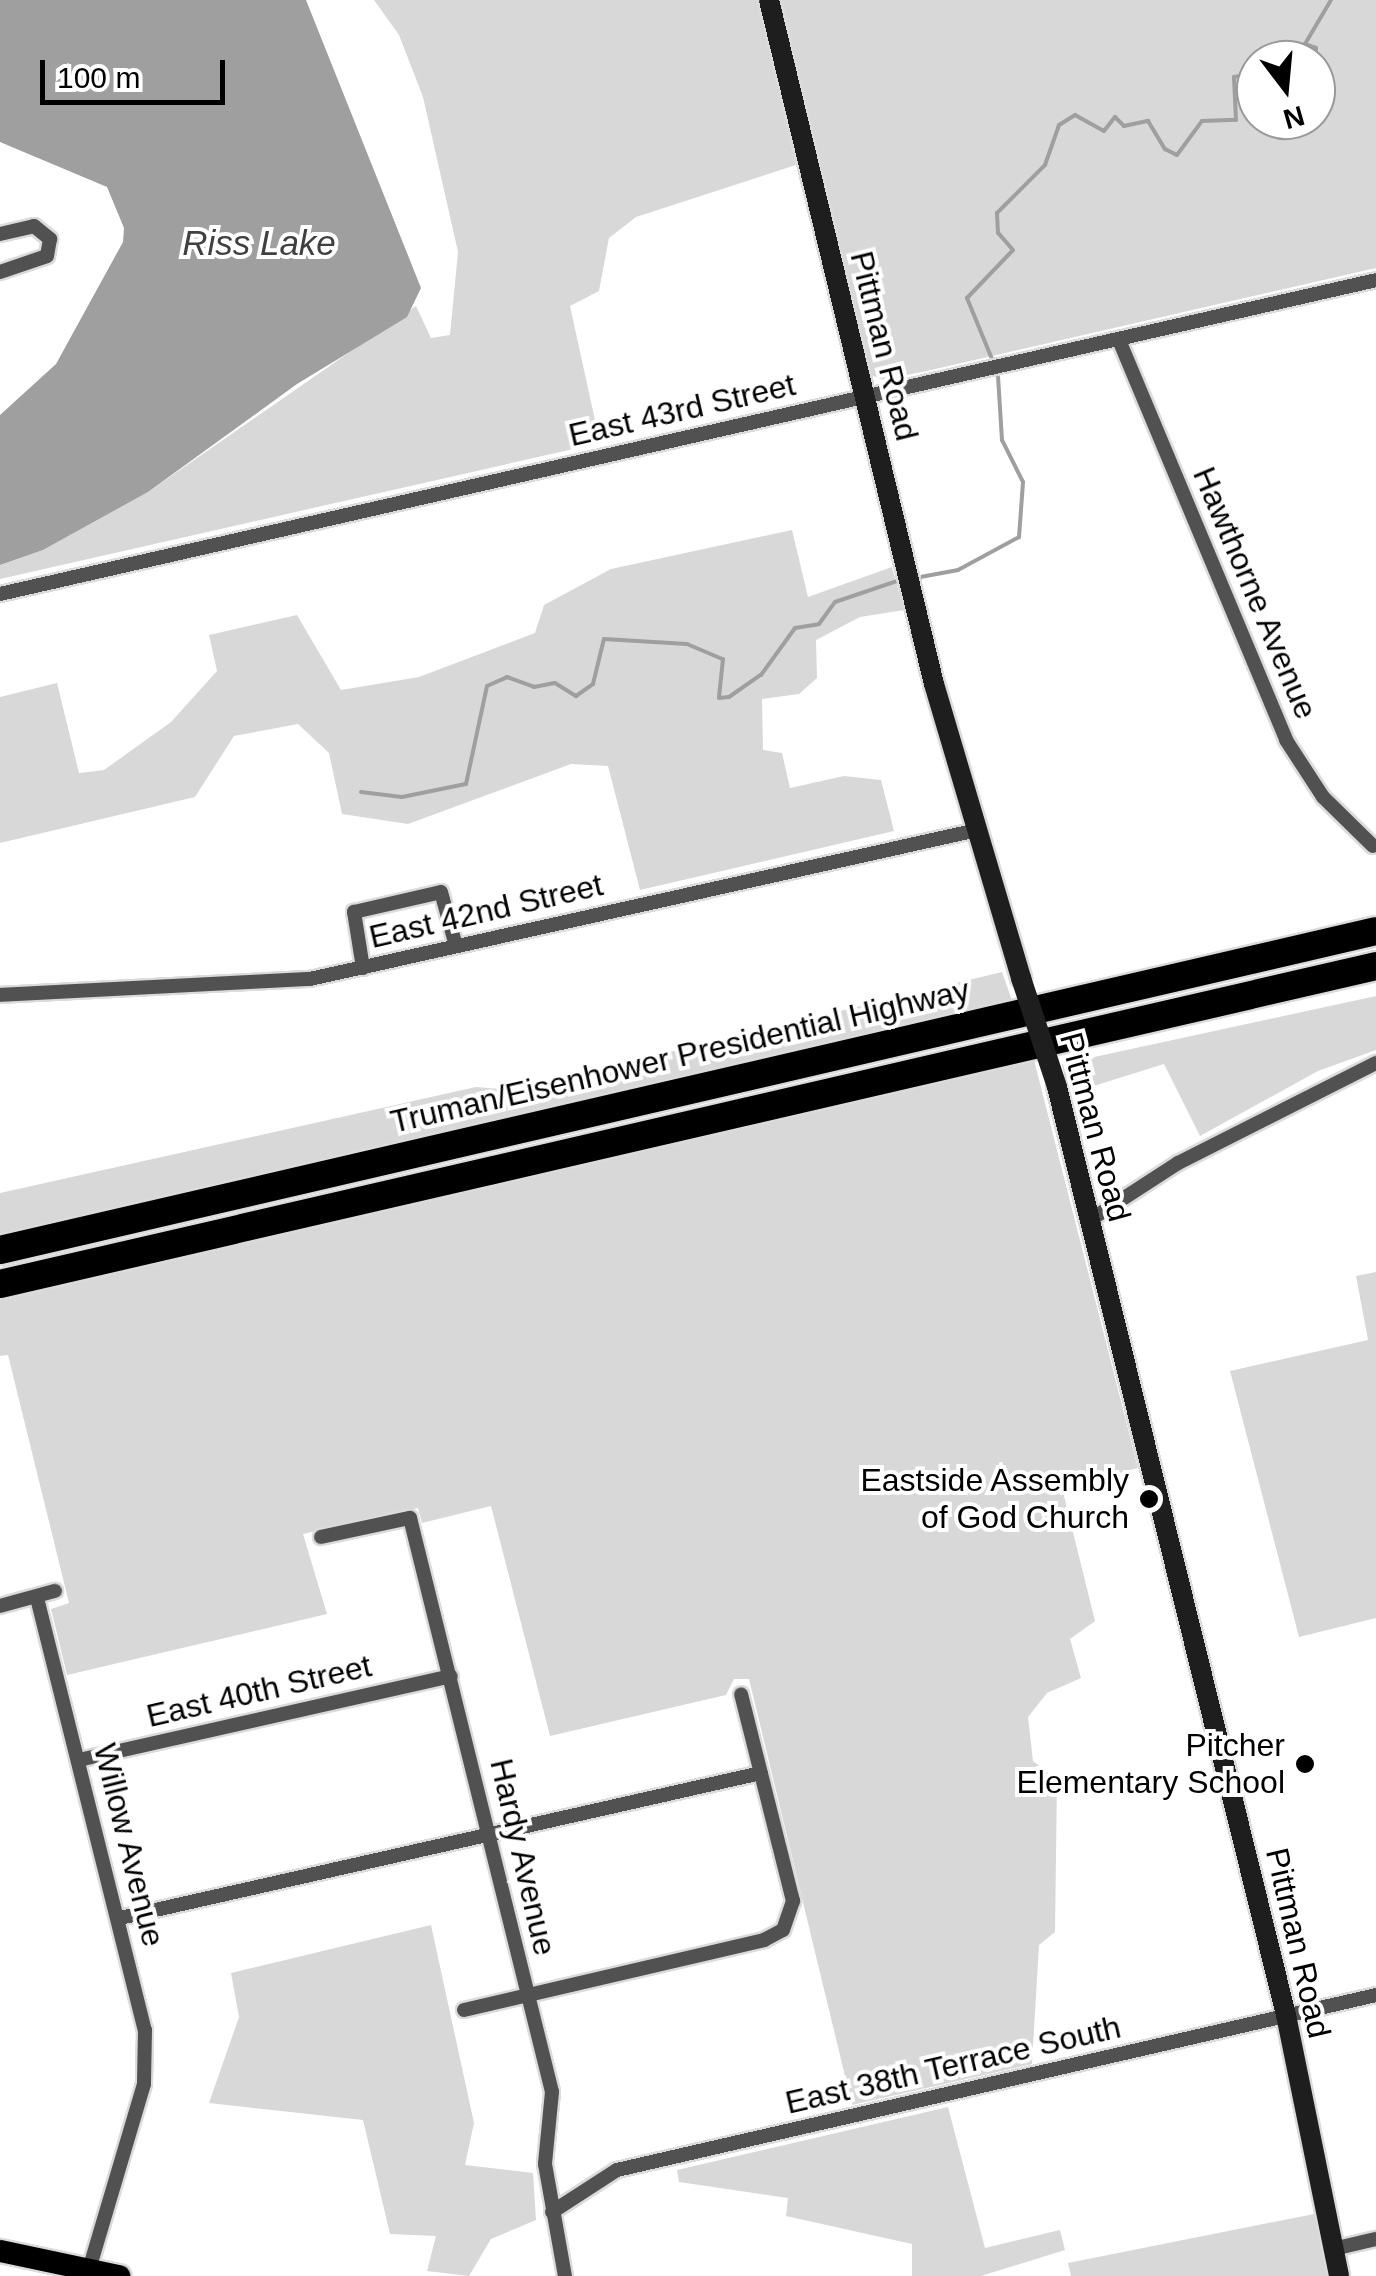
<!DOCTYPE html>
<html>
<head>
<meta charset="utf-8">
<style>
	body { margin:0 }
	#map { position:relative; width:1376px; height:2276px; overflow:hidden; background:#fff; font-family:Helvetica,sans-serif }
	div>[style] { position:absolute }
	.green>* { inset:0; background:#d8d8d8 }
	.water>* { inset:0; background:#9f9f9f }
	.stream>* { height:4px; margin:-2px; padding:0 2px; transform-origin:2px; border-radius:2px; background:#9f9f9f }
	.roads { filter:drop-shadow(2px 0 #dbdbdb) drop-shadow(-2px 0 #dbdbdb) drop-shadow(0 2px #dbdbdb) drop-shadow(0 -2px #dbdbdb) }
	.street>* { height:14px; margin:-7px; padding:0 7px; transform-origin:7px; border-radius:7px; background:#515151 }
	.secondary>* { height:20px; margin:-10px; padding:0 10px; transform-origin:10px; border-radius:10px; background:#1e1e1e }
	.primary>* { height:22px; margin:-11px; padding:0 11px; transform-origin:11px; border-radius:11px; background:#000 }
	.highway>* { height:28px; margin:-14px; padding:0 14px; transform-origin:14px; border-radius:14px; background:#000 }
	.secondary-bridge>* { height:20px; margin:-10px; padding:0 10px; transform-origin:10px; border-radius:10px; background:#1e1e1e }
	.dots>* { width:28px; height:28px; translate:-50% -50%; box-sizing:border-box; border:5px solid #fff; border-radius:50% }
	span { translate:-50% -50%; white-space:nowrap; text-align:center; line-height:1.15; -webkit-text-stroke:8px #fff; paint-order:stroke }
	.street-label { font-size:32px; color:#000 }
	.poi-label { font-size:32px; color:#000 }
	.right { translate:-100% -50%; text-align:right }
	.water-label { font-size:35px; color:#404040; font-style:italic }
	.north { position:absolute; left:1236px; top:40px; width:100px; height:100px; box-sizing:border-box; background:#fff; border:2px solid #999; border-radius:50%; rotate:164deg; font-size:28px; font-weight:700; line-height:40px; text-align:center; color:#000 }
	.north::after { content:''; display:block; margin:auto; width:35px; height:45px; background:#000; clip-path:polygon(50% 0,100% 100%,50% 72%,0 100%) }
	.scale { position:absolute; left:40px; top:60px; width:185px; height:45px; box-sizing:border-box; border:5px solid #000; border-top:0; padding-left:12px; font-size:30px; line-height:35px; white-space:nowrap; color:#000; -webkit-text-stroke:8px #fff; paint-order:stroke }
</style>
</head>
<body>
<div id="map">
	<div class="green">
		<i style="clip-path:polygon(374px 0,757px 0,796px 165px,636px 217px,609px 238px,599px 291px,570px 306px,600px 443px,0 579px,0 565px,43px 550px,148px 492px,416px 306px,431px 338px,450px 335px,458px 252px,423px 97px,399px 35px)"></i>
		<i style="clip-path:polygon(evenodd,781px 0,1376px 0,1376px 268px,931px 370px,883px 380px,871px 375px,781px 0,1256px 60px,1316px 60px,1316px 120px,1256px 120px,1256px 60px)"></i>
		<i style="clip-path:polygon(792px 530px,808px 597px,892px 567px,904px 610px,860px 617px,816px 640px,817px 678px,799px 694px,762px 699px,763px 750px,782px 753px,790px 788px,844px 776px,881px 780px,894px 831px,640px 890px,608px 766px,571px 764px,408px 824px,342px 814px,329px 753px,298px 724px,234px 736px,195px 797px,0 843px,0 697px,57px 683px,79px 773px,104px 770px,171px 722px,217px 671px,209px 635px,297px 615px,341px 690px,419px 677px,535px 633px,544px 605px,611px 569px)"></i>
		<i style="clip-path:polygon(1002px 972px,1013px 1003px,0 1235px,0 1193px,476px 1087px,512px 1090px)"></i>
		<i style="clip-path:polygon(1376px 996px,1376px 1050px,1318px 1071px,1200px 1136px,1164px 1064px,1068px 1094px,1062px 1064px)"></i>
		<i style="clip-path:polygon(1034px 1060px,1138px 1468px,1062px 1488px,1095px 1621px,1070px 1639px,1081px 1678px,1047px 1693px,1028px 1717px,1033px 1761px,1057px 1780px,1055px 1932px,1039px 1945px,1032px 2064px,852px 2105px,749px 1679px,734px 1679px,726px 1695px,550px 1736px,491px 1506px,422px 1523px,418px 1508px,303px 1534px,327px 1614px,67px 1675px,51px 1609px,69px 1603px,8px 1355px,0 1356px,0 1299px)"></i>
		<i style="clip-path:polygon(1376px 1272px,1376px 1618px,1299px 1637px,1230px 1371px,1368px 1340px,1356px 1276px)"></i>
		<i style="clip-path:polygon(431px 1925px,474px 2123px,465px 2165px,533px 2173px,536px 2220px,491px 2239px,469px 2276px,427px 2271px,436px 2236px,390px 2234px,363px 2120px,209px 2103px,239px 2017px,231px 1973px)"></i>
		<i style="clip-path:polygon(948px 2107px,985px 2248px,1060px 2230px,1065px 2250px,981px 2276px,912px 2276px,912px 2244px,786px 2216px,788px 2198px,679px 2182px,677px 2170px)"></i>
		<i style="clip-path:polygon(1324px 2212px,1336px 2276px,1071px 2276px,1068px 2263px)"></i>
	</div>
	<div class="water">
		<i style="clip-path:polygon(0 0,306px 0,421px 288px,407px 317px,297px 384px,148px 492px,43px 550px,0 565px,0 415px,56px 364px,123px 242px,124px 228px,107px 187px,0 142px)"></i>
	</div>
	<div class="stream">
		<i style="left:1315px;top:60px;width:12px;rotate:-85deg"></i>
		<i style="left:1316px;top:48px;width:12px;rotate:-160deg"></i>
		<i style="left:1305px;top:44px;width:51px;rotate:-59.4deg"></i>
		<i style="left:1276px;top:120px;width:19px;rotate:55deg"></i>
		<i style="left:1287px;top:136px;width:23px;rotate:-43deg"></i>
		<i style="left:992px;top:359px;width:66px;rotate:-112.3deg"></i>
		<i style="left:967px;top:298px;width:66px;rotate:-46.2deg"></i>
		<i style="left:1013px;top:250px;width:23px;rotate:-131deg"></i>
		<i style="left:998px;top:233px;width:20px;rotate:-93deg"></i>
		<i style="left:997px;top:213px;width:68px;rotate:-45deg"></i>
		<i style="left:1045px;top:165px;width:42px;rotate:-70.7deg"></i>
		<i style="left:1059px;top:125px;width:19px;rotate:-32deg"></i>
		<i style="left:1075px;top:115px;width:33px;rotate:29deg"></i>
		<i style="left:1104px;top:131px;width:18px;rotate:-52deg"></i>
		<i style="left:1115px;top:117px;width:13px;rotate:45deg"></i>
		<i style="left:1124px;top:126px;width:25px;rotate:-12deg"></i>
		<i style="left:1148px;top:121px;width:33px;rotate:59deg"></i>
		<i style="left:1165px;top:149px;width:13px;rotate:27deg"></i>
		<i style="left:1177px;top:155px;width:42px;rotate:-53.7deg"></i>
		<i style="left:1202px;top:121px;width:34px;rotate:-2deg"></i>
		<i style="left:1236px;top:120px;width:43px;rotate:-92.7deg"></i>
		<i style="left:1234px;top:77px;width:22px;rotate:-10deg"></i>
		<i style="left:915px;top:578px;width:44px;rotate:-10.5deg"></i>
		<i style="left:958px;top:570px;width:69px;rotate:-28.4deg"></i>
		<i style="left:1019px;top:537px;width:55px;rotate:-85.8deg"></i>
		<i style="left:1023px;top:482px;width:47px;rotate:-116.6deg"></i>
		<i style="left:1002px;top:440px;width:63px;rotate:-93.6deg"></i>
		<i style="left:361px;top:792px;width:41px;rotate:7deg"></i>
		<i style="left:402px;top:797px;width:65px;rotate:-11.5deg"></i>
		<i style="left:466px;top:784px;width:100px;rotate:-77.9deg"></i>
		<i style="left:487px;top:686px;width:22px;rotate:-24deg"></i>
		<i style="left:507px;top:677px;width:29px;rotate:20deg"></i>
		<i style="left:534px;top:687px;width:21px;rotate:-11deg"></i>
		<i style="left:555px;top:683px;width:25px;rotate:32deg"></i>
		<i style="left:576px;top:696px;width:21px;rotate:-35deg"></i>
		<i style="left:593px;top:684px;width:46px;rotate:-76.3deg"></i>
		<i style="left:604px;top:639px;width:83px;rotate:3.4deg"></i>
		<i style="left:687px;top:644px;width:39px;rotate:23deg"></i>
		<i style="left:723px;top:659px;width:39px;rotate:96deg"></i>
		<i style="left:719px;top:698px;width:10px;rotate:-6deg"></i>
		<i style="left:729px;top:697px;width:39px;rotate:-35deg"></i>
		<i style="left:761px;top:675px;width:58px;rotate:-54.1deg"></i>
		<i style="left:795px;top:628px;width:24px;rotate:-9deg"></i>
		<i style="left:819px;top:624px;width:27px;rotate:-54deg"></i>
		<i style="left:835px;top:602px;width:69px;rotate:-18.7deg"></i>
	</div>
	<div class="roads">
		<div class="street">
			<i style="left:0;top:234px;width:35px;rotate:-13deg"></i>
			<i style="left:34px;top:226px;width:21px;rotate:39deg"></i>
			<i style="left:50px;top:239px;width:17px;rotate:100deg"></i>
			<i style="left:47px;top:256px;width:50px;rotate:161.2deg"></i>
			<i style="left:1119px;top:340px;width:433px;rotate:67.3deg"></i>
			<i style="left:1286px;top:740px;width:68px;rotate:57deg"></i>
			<i style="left:1323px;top:797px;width:70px;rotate:44.4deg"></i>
			<i style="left:0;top:594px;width:1411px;rotate:-12.85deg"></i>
			<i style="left:363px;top:968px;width:57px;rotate:-99.1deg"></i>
			<i style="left:354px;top:912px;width:89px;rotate:-12.9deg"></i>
			<i style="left:441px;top:892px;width:56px;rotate:74.5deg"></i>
			<i style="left:0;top:995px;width:310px;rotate:-3deg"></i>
			<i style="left:310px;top:979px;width:683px;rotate:-12.59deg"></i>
			<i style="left:1090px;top:1220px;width:105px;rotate:-32.9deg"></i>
			<i style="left:1178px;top:1163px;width:222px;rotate:-26.8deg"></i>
			<i style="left:321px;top:1537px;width:91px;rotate:-12.1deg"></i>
			<i style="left:410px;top:1518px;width:591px;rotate:76.1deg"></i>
			<i style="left:552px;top:2092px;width:72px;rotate:95.6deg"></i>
			<i style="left:545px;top:2164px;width:114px;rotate:79.9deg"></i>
			<i style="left:37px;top:1598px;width:445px;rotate:76deg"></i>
			<i style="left:145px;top:2030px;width:54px;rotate:91.1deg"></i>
			<i style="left:144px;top:2084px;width:194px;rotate:106.5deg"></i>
			<i style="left:0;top:1606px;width:57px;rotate:-15.3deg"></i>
			<i style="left:79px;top:1760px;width:381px;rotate:-12.7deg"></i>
			<i style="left:120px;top:1918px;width:657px;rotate:-12.75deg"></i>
			<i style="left:464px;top:2010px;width:308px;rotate:-13.1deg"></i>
			<i style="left:764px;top:1940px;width:21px;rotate:-28deg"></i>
			<i style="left:783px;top:1930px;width:31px;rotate:-71deg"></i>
			<i style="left:793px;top:1901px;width:213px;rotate:-104.1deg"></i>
			<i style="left:552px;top:2212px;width:77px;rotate:-32.9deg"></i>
			<i style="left:617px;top:2170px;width:779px;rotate:-12.98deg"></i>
			<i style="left:1333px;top:2249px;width:44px;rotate:-13.1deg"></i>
		</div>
		<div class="secondary">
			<i style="left:769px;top:0;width:704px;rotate:76.44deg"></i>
			<i style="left:934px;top:684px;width:307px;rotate:73.5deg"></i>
			<i style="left:1057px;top:1087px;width:956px;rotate:76.14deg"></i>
			<i style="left:1286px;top:2015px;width:266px;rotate:78.5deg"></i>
		</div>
		<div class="primary">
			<i style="left:0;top:2251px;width:122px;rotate:11.9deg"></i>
		</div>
		<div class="highway">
			<i style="left:0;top:1250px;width:1412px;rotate:-13.05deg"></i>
			<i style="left:0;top:1284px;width:1412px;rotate:-13.01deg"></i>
		</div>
	</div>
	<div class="secondary-bridge">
		<i style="left:1021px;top:978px;width:115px;rotate:71.7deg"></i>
	</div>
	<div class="dots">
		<i style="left:1149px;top:1499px;background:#000"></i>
		<i style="left:1305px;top:1764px;background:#000"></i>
	</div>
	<div class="street-label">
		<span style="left:884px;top:346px;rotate:76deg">Pittman Road</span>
		<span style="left:682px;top:410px;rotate:-13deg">East 43rd Street</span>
		<span style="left:1255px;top:593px;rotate:67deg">Hawthorne Avenue</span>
		<span style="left:486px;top:911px;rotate:-13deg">East 42nd Street</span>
		<span style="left:680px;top:1056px;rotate:-13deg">Truman/Eisenhower Presidential Highway</span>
		<span style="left:1095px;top:1127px;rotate:75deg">Pittman Road</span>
		<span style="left:259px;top:1691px;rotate:-13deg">East 40th Street</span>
		<span style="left:129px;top:1845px;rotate:76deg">Willow Avenue</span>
		<span style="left:523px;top:1857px;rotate:77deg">Hardy Avenue</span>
		<span style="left:1298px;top:1943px;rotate:77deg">Pittman Road</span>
		<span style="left:953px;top:2065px;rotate:-13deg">East 38th Terrace South</span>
	</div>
	<div class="poi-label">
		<span class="right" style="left:1129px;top:1499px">Eastside Assembly<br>of God Church</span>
		<span class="right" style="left:1285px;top:1764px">Pitcher<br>Elementary School</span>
	</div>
	<div class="water-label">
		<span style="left:259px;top:243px">Riss Lake</span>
	</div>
	<div class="north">N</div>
	<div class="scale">100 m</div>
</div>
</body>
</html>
